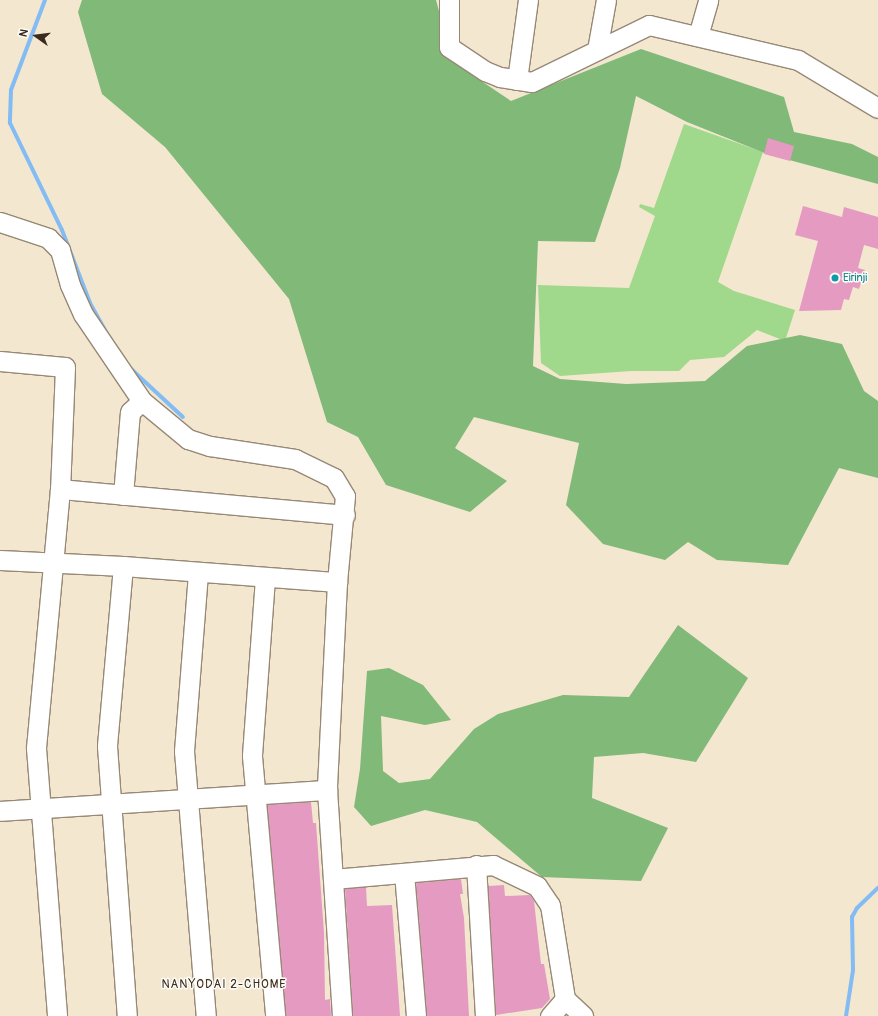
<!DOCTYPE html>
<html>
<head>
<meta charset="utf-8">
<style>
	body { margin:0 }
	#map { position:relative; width:878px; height:1016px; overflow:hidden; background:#f3e7cf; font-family:Pangolin,sans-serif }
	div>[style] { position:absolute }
	.green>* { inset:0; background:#a0d98c }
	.forest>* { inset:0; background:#80b978 }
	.stream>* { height:4px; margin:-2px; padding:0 2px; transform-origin:2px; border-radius:2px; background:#83bcf4 }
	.building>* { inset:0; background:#e59ac2 }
	.roads { filter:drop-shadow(1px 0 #978876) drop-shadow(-1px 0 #978876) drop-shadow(0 1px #978876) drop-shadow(0 -1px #978876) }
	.minor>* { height:19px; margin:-9.5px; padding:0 9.5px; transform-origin:9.5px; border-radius:9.5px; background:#fff }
	.dots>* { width:11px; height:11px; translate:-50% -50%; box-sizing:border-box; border:2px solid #fdfcf7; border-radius:50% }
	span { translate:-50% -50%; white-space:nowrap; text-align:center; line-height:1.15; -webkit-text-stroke:3px #fdfcf7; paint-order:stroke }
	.culture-label { font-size:11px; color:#0d838f }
	.left { translate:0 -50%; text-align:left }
	.neighbourhood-label { font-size:12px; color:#3b2a1e; letter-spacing:1px }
	.north { position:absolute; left:16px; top:16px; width:40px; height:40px; -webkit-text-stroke:3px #fdfcf7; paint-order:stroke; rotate:284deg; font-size:11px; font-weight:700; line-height:16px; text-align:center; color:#3b2a1e }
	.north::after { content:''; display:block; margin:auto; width:14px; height:18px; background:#3b2a1e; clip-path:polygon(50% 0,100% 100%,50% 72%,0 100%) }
</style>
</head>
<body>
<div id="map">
	<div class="green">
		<i style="clip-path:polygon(684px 124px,763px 152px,718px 282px,734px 291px,795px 310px,785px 341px,757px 330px,724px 357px,690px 360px,679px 371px,631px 371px,560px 376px,541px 363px,538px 285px,629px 288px,655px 216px,639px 207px,640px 204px,654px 208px)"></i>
	</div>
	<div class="forest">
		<i style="clip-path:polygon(82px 0,436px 0,453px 62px,511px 101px,641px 49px,784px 97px,794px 132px,852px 144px,878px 157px,878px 184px,767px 154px,687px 122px,636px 96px,620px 168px,595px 242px,538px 241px,533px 366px,560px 379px,626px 384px,705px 381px,747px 346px,800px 335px,842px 344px,864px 391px,878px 401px,878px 478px,839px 468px,788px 565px,717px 560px,688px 542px,665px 560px,603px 544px,566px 505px,579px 443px,474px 417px,455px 448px,507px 481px,470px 512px,386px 485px,358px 437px,327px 422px,289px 299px,165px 147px,102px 94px,78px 12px)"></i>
		<i style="clip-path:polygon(678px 625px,748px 678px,696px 762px,643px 753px,594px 757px,592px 798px,668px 828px,641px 881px,542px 877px,477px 822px,425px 810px,371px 826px,354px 807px,360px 769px,367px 671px,389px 668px,423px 685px,451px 720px,425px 725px,381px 716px,383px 771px,399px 783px,430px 779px,474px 729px,498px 714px,563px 695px,629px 697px)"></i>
	</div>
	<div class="stream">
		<i style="left:45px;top:0;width:96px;rotate:110.7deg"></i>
		<i style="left:11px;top:90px;width:33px;rotate:92deg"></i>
		<i style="left:10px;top:123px;width:119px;rotate:64.1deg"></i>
		<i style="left:62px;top:230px;width:78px;rotate:69deg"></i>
		<i style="left:90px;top:303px;width:37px;rotate:61deg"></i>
		<i style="left:130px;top:368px;width:72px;rotate:42.8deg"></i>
		<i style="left:846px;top:1016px;width:47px;rotate:-81.3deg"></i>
		<i style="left:853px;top:970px;width:53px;rotate:-91.1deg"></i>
		<i style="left:852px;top:917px;width:10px;rotate:-61deg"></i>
		<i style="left:857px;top:908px;width:29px;rotate:-44deg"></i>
	</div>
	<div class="building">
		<i style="clip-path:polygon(768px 138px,794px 146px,790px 161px,764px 154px)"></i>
		<i style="clip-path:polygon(803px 206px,842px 217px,844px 207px,878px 217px,878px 249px,864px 245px,858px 268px,865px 270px,859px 289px,853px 287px,849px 300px,844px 299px,841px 310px,799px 311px,818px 241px,795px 235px)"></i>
		<i style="clip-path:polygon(311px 802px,313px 823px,316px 823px,324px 933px,325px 1000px,330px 999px,331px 1016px,286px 1016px,267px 805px)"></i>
		<i style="clip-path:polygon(461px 879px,463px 894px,460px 894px,464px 918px,469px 1016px,427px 1016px,416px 883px)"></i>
		<i style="clip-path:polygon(504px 885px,505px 896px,530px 895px,534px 901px,541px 964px,544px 964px,550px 999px,542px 1008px,496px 1015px,488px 886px)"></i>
		<i style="clip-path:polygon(366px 887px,367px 906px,392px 905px,400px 1016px,353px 1016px,345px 889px)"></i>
	</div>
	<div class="roads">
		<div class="minor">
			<i style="left:449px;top:0;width:47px;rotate:90deg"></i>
			<i style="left:449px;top:47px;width:43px;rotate:33.7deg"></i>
			<i style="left:485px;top:71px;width:16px;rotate:22deg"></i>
			<i style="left:500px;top:77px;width:32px;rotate:9deg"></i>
			<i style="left:532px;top:82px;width:130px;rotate:-26deg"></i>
			<i style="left:649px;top:25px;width:153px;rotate:13.2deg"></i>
			<i style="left:798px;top:60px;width:93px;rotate:31deg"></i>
			<i style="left:698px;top:36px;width:37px;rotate:-74deg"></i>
			<i style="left:597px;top:50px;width:51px;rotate:-79.8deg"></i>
			<i style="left:517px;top:80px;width:81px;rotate:-82.2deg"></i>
			<i style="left:0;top:222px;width:51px;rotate:18.4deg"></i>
			<i style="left:48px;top:238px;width:17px;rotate:45deg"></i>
			<i style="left:60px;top:250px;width:36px;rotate:74deg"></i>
			<i style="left:70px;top:285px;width:32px;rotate:66deg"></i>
			<i style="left:83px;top:314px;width:105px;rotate:55.9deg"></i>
			<i style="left:142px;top:401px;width:60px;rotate:39.6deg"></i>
			<i style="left:188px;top:439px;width:23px;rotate:18deg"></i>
			<i style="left:210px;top:446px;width:86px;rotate:8.7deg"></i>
			<i style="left:295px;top:459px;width:43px;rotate:26deg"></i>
			<i style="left:334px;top:478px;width:21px;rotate:59deg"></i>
			<i style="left:345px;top:496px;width:86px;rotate:95.3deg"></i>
			<i style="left:337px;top:582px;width:208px;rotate:92.8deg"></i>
			<i style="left:327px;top:790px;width:226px;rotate:86.2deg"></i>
			<i style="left:0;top:361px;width:65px;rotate:5.3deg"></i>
			<i style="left:65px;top:367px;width:122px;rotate:92.3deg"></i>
			<i style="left:60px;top:489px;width:260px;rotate:95.3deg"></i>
			<i style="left:36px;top:748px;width:269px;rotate:85.5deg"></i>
			<i style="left:60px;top:489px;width:286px;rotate:5.2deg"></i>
			<i style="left:123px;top:495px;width:83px;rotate:-85.2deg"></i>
			<i style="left:130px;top:412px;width:16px;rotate:-43deg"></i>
			<i style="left:0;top:560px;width:123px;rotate:2.8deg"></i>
			<i style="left:123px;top:566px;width:215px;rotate:4.3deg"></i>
			<i style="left:123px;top:566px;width:181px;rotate:95.1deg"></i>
			<i style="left:107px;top:746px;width:271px;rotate:85.8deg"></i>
			<i style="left:198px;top:573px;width:179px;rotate:94.5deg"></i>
			<i style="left:184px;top:751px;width:266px;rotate:85.3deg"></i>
			<i style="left:265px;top:578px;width:178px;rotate:94.2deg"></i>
			<i style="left:252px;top:756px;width:261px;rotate:84.9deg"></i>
			<i style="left:0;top:811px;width:328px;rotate:-3.7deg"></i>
			<i style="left:476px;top:865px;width:151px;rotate:86.6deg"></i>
			<i style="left:404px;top:873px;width:144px;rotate:85.2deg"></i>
			<i style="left:333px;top:879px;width:161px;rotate:-5deg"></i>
			<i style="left:493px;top:865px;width:49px;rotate:25.5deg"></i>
			<i style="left:537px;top:886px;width:23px;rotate:56deg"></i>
			<i style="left:550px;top:905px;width:95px;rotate:80.9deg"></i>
			<i style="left:565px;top:999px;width:23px;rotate:131deg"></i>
			<i style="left:565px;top:999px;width:25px;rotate:43deg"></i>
		</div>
	</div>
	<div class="dots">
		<i style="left:835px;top:278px;background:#0f9aa8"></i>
	</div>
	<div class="culture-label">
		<span class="left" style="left:843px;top:278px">Eirinji</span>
	</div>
	<div class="neighbourhood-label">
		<span style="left:224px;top:985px">NANYODAI 2-CHOME</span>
	</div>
	<div class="north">N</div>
</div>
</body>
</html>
